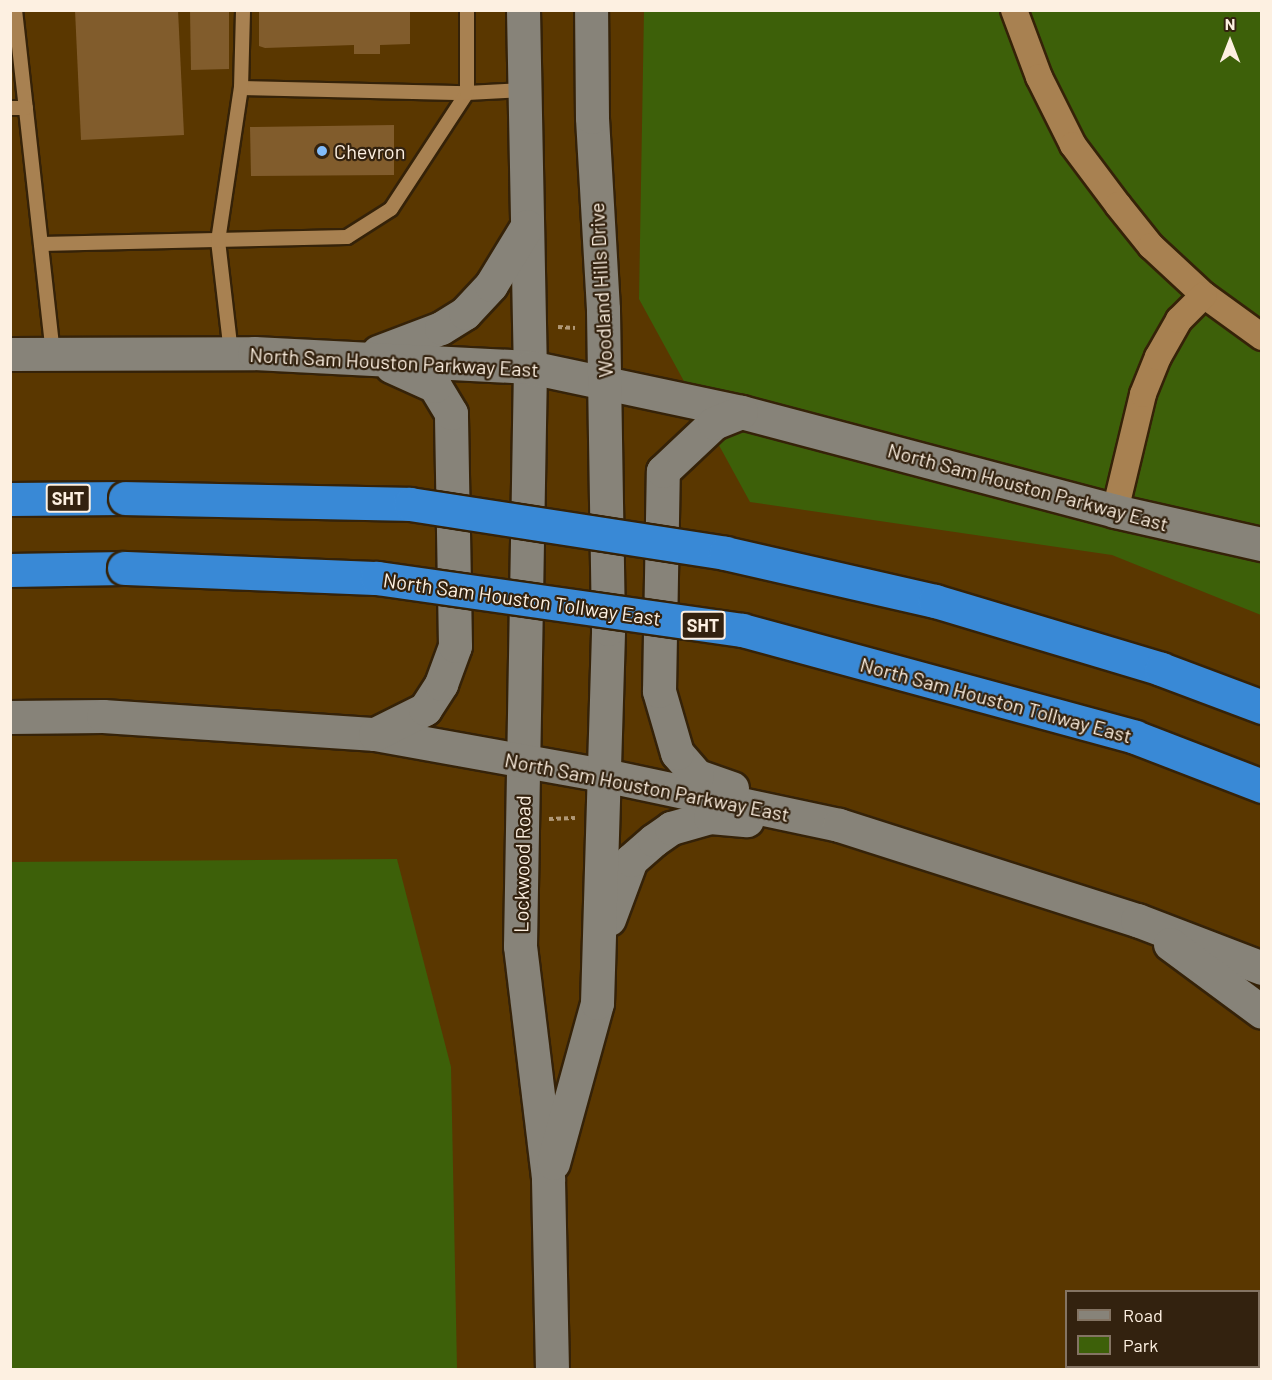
<!DOCTYPE html>
<html>
<head>
<meta charset="utf-8">
<style>
	body { margin:0 }
	#map { position:relative; width:1272px; height:1380px; overflow:hidden; background:#5a3700; font-family:Barlow,sans-serif }
	div>[style] { position:absolute }
	.green>* { inset:0; background:#3d6009 }
	.building>* { inset:0; background:#815c2c }
	.path>* { height:4px; margin-top:-2px; transform-origin:0; background:repeating-linear-gradient(90deg,#b09876 0 4.5px,transparent 0 7.5px) }
	.roads { filter:drop-shadow(2px 0 #352208) drop-shadow(-2px 0 #352208) drop-shadow(0 2px #352208) drop-shadow(0 -2px #352208) }
	.service>* { height:14px; margin:-7px; padding:0 7px; transform-origin:7px; border-radius:7px; background:#a88151 }
	.minor>* { height:26px; margin:-13px; padding:0 13px; transform-origin:13px; border-radius:13px; background:#a88151 }
	.secondary>* { height:33px; margin:-16.5px; padding:0 16.5px; transform-origin:16.5px; border-radius:16.5px; background:#878379 }
	.motorway>* { height:33px; margin:-16.5px; padding:0 16.5px; transform-origin:16.5px; border-radius:16.5px; background:#3989d6 }
	.bridges { filter:drop-shadow(2px 0 #352208) drop-shadow(-2px 0 #352208) drop-shadow(0 2px #352208) drop-shadow(0 -2px #352208) }
	.motorway-bridge>* { height:33px; margin:-16.5px; padding:0 16.5px; transform-origin:16.5px; border-radius:16.5px; background:#3989d6 }
	.dots>* { width:16px; height:16px; translate:-50% -50%; box-sizing:border-box; border:3px solid #33220f; border-radius:50% }
	span { translate:-50% -50%; white-space:nowrap; text-align:center; line-height:1.15; -webkit-text-stroke:4.5px #33220f; paint-order:stroke }
	.shield-label span { padding:2px 4px; background:#33220f; border:2px solid; border-radius:4px; -webkit-text-stroke-width:0 }
	.shield-label { font-size:18px; color:#fdf0e1; font-weight:700 }
	.poi-label { font-size:20px; color:#fdf0e1 }
	.left { translate:0 -50%; text-align:left }
	.street-label { font-size:20px; color:#fdf0e1 }
	.frame { position:absolute; inset:0; border:12px solid #fdf0e1; pointer-events:none }
	.legend { position:absolute; left:1065px; top:1290px; width:195px; height:78px; box-sizing:border-box; background:#33220f; border:2px solid #847463; margin:0; padding:8px 10px; list-style:none; font-size:18px; color:#fdf0e1 }
	.legend li { display:flex; align-items:center; gap:12px; height:30px }
	.legend b { width:30px; border:2px solid #847463 }
	.north { position:absolute; left:1200px; top:12px; width:60px; height:60px; -webkit-text-stroke:4px #33220f; paint-order:stroke; rotate:0deg; font-size:16px; font-weight:700; line-height:24px; text-align:center; color:#fdf0e1 }
	.north::after { content:''; display:block; margin:auto; width:21px; height:27px; background:#fdf0e1; clip-path:polygon(50% 0,100% 100%,50% 72%,0 100%) }
</style>
</head>
<body>
<div id="map">
	<div class="green">
		<i style="clip-path:polygon(644px 11px,1261px 11px,1261px 615px,1112px 555px,750px 502px,639px 299px)"></i>
		<i style="clip-path:polygon(397px 859px,451px 1067px,457px 1369px,11px 1369px,11px 862px)"></i>
	</div>
	<div class="building">
		<i style="clip-path:polygon(75px 10px,178px 10px,184px 135px,81px 140px)"></i>
		<i style="clip-path:polygon(190px 10px,229px 10px,229px 69px,191px 70px)"></i>
		<i style="clip-path:polygon(259px 10px,410px 10px,410px 44px,380px 45px,380px 54px,354px 54px,354px 45px,265px 48px,259px 46px)"></i>
		<i style="clip-path:polygon(394px 125px,394px 175px,251px 176px,250px 127px)"></i>
	</div>
	<div class="path">
		<i style="left:558px;top:327px;width:17px;rotate:3deg"></i>
		<i style="left:549px;top:819px;width:26px;rotate:-2deg"></i>
	</div>
	<div class="roads">
		<div class="service">
			<i style="left:15px;top:10px;width:346px;rotate:83.7deg"></i>
			<i style="left:241px;top:88px;width:226px;rotate:1.3deg"></i>
			<i style="left:467px;top:93px;width:57px;rotate:-3deg"></i>
			<i style="left:10px;top:108px;width:16px"></i>
			<i style="left:41px;top:244px;width:306px;rotate:-1.3deg"></i>
			<i style="left:347px;top:237px;width:52px;rotate:-32.5deg"></i>
			<i style="left:391px;top:209px;width:139px;rotate:-56.8deg"></i>
			<i style="left:467px;top:93px;width:83px;rotate:-90deg"></i>
			<i style="left:231px;top:353px;width:113px;rotate:-96.6deg"></i>
			<i style="left:218px;top:241px;width:155px;rotate:-81.5deg"></i>
			<i style="left:241px;top:88px;width:78px;rotate:-88.5deg"></i>
		</div>
		<div class="minor">
			<i style="left:1014px;top:10px;width:72px;rotate:69.5deg"></i>
			<i style="left:1039px;top:77px;width:76px;rotate:63.4deg"></i>
			<i style="left:1073px;top:145px;width:75px;rotate:53.1deg"></i>
			<i style="left:1118px;top:205px;width:53px;rotate:51.2deg"></i>
			<i style="left:1151px;top:246px;width:72px;rotate:42.8deg"></i>
			<i style="left:1204px;top:295px;width:72px;rotate:35.9deg"></i>
			<i style="left:1115px;top:511px;width:120px;rotate:-76.5deg"></i>
			<i style="left:1143px;top:394px;width:40px;rotate:-68deg"></i>
			<i style="left:1158px;top:357px;width:43px;rotate:-60.4deg"></i>
			<i style="left:1179px;top:320px;width:35px;rotate:-45deg"></i>
		</div>
		<div class="secondary">
			<i style="left:523px;top:10px;width:357px;rotate:88.9deg"></i>
			<i style="left:530px;top:367px;width:579px;rotate:90.99deg"></i>
			<i style="left:520px;top:946px;width:235px;rotate:83.1deg"></i>
			<i style="left:548px;top:1179px;width:191px;rotate:88.8deg"></i>
			<i style="left:378px;top:352px;width:67px;rotate:-20.9deg"></i>
			<i style="left:441px;top:328px;width:28px;rotate:-32deg"></i>
			<i style="left:465px;top:313px;width:38px;rotate:-47deg"></i>
			<i style="left:491px;top:285px;width:69px;rotate:-58.6deg"></i>
			<i style="left:10px;top:354px;width:244px;rotate:-0.2deg"></i>
			<i style="left:254px;top:353px;width:276px;rotate:2.9deg"></i>
			<i style="left:530px;top:367px;width:216px;rotate:12deg"></i>
			<i style="left:741px;top:412px;width:387px;rotate:14.8deg"></i>
			<i style="left:1115px;top:511px;width:151px;rotate:12.7deg"></i>
			<i style="left:10px;top:717px;width:93px;rotate:-0.6deg"></i>
			<i style="left:103px;top:716px;width:273px;rotate:3.8deg"></i>
			<i style="left:375px;top:734px;width:233px;rotate:10.2deg"></i>
			<i style="left:604px;top:775px;width:240px;rotate:12deg"></i>
			<i style="left:839px;top:825px;width:313px;rotate:17.7deg"></i>
			<i style="left:1137px;top:920px;width:134px;rotate:21deg"></i>
			<i style="left:375px;top:734px;width:56px;rotate:-26.6deg"></i>
			<i style="left:425px;top:709px;width:30px;rotate:-57deg"></i>
			<i style="left:441px;top:684px;width:40px;rotate:-69.8deg"></i>
			<i style="left:455px;top:646px;width:233px;rotate:-91deg"></i>
			<i style="left:451px;top:413px;width:31px;rotate:-121deg"></i>
			<i style="left:435px;top:386px;width:48px;rotate:-155.6deg"></i>
			<i style="left:732px;top:788px;width:37px;rotate:-161deg"></i>
			<i style="left:697px;top:776px;width:30px;rotate:-131deg"></i>
			<i style="left:677px;top:753px;width:65px;rotate:-106.2deg"></i>
			<i style="left:659px;top:691px;width:220px;rotate:-89deg"></i>
			<i style="left:663px;top:471px;width:70px;rotate:-43.3deg"></i>
			<i style="left:714px;top:423px;width:29px;rotate:-22deg"></i>
			<i style="left:609px;top:919px;width:63px;rotate:-69.6deg"></i>
			<i style="left:631px;top:860px;width:30px;rotate:-41deg"></i>
			<i style="left:654px;top:840px;width:21px;rotate:-35deg"></i>
			<i style="left:671px;top:828px;width:41px;rotate:-15.8deg"></i>
			<i style="left:710px;top:817px;width:37px;rotate:5deg"></i>
			<i style="left:1170px;top:944px;width:114px;rotate:36.5deg"></i>
			<i style="left:553px;top:1163px;width:166px;rotate:-74.6deg"></i>
			<i style="left:597px;top:1003px;width:374px;rotate:-88.3deg"></i>
			<i style="left:608px;top:629px;width:320px;rotate:-90.9deg"></i>
			<i style="left:603px;top:309px;width:192px;rotate:-93.3deg"></i>
			<i style="left:592px;top:117px;width:107px;rotate:-90.5deg"></i>
		</div>
		<div class="motorway">
			<i style="left:10px;top:499px;width:115px;rotate:-0.5deg"></i>
			<i style="left:10px;top:570px;width:114px;rotate:-1deg"></i>
		</div>
	</div>
	<div class="bridges">
		<div class="motorway-bridge">
			<i style="left:125px;top:498px;width:285px;rotate:1.2deg"></i>
			<i style="left:410px;top:504px;width:319px;rotate:8.8deg"></i>
			<i style="left:725px;top:553px;width:215px;rotate:12.9deg"></i>
			<i style="left:935px;top:601px;width:236px;rotate:16.7deg"></i>
			<i style="left:1161px;top:669px;width:108px;rotate:20.6deg"></i>
			<i style="left:124px;top:568px;width:253px;rotate:2.3deg"></i>
			<i style="left:377px;top:578px;width:369px;rotate:8.1deg"></i>
			<i style="left:742px;top:630px;width:407px;rotate:15.2deg"></i>
			<i style="left:1135px;top:737px;width:136px;rotate:21.1deg"></i>
		</div>
	</div>
	<div class="dots">
		<i style="left:322px;top:151px;background:#82bcfa"></i>
	</div>
	<div class="shield-label">
		<span style="left:68px;top:498px">SHT</span>
		<span style="left:703px;top:625px">SHT</span>
	</div>
	<div class="poi-label">
		<span class="left" style="left:334px;top:151px">Chevron</span>
	</div>
	<div class="street-label">
		<span style="left:601px;top:290px;rotate:-93deg">Woodland Hills Drive</span>
		<span style="left:394px;top:362px;rotate:3deg">North Sam Houston Parkway East</span>
		<span style="left:1028px;top:487px;rotate:15deg">North Sam Houston Parkway East</span>
		<span style="left:522px;top:599px;rotate:8deg">North Sam Houston Tollway East</span>
		<span style="left:996px;top:700px;rotate:15deg">North Sam Houston Tollway East</span>
		<span style="left:647px;top:787px;rotate:11deg">North Sam Houston Parkway East</span>
		<span style="left:522px;top:864px;rotate:-89deg">Lockwood Road</span>
	</div>
	<div class="frame"></div>
	<ul class="legend">
	<li><b style="height:8px;background:#878379"></b>Road</li>
	<li><b style="height:16px;background:#3d6009"></b>Park</li>
	</ul>
	<div class="north">N</div>
</div>
</body>
</html>
